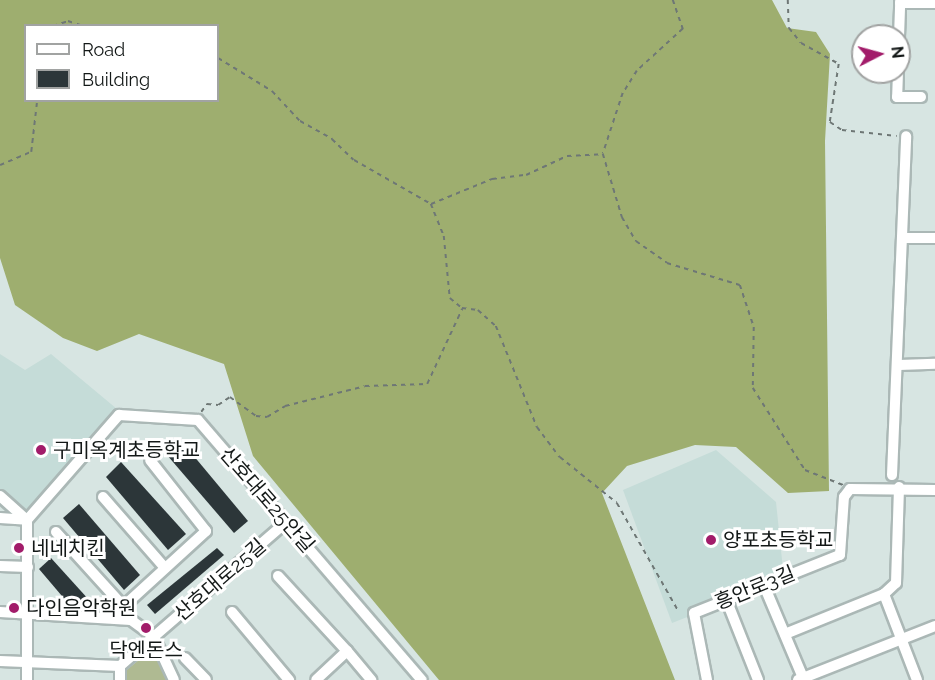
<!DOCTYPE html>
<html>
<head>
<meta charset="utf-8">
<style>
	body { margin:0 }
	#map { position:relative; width:935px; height:680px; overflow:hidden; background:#d7e5e2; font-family:Raleway,"Noto Sans KR",sans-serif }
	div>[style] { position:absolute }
	.built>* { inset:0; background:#c5dcd8 }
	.green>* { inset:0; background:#afba92 }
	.forest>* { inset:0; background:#9eae6f }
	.building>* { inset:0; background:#2c3639 }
	.path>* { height:1.5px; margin-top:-0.75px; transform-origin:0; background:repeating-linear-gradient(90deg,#6e7775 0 4.5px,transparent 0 9px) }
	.roads { filter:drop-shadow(2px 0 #abb8b6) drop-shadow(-2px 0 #abb8b6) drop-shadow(0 2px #abb8b6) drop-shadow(0 -2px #abb8b6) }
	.minor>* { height:10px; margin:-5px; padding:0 5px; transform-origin:5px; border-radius:5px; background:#fff }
	.dots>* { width:16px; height:16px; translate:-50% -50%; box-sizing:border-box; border:3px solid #fff; border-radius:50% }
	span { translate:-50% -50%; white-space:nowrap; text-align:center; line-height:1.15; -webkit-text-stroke:6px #fff; paint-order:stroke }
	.poi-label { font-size:20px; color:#131817 }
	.left { translate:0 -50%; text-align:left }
	.street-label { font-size:20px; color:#131817 }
	.legend { position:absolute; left:24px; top:24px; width:195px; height:78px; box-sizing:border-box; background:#fff; border:2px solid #a1a3a2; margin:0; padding:8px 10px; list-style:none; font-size:18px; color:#131817 }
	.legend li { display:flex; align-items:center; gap:12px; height:30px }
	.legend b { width:30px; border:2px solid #a1a3a2 }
	.north { position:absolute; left:851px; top:24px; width:60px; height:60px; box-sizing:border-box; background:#fff; border:2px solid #a1a3a2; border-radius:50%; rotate:84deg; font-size:16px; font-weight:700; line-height:24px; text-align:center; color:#131817 }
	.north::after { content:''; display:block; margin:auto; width:21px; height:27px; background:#a21c6a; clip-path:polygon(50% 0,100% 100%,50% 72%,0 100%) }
</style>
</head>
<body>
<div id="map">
	<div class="built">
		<i style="clip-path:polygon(0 354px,25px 370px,51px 354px,117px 409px,24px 514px,0 490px)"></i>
		<i style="clip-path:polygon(716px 450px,776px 502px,784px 579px,672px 623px,623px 490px)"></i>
	</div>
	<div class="green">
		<i style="clip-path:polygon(150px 651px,162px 655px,167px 680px,124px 680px,124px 672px)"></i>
	</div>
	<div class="forest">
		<i style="clip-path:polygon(evenodd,0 0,772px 0,787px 28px,816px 32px,830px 54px,825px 141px,829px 491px,788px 493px,736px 447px,695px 445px,627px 466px,602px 493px,675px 680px,439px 680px,253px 456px,224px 364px,139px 334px,97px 351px,63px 338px,15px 305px,0 258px,0 0,26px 26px,218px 26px,218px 100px,26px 100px,26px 26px)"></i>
	</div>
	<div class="building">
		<i style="clip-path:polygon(183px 443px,248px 521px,234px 533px,167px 455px)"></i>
		<i style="clip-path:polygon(121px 462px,186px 534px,168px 550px,106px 477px)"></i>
		<i style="clip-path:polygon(79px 504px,140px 575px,124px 590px,63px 518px)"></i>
		<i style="clip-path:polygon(217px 548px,224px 555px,155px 614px,147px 605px)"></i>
		<i style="clip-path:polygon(51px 558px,90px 601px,80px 609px,73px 609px,39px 569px)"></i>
	</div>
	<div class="path">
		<i style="left:673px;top:0;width:31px;rotate:71deg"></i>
		<i style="left:683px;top:29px;width:62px;rotate:137.6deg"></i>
		<i style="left:637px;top:71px;width:26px;rotate:122deg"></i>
		<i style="left:623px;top:93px;width:64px;rotate:108.2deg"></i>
		<i style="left:603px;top:154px;width:66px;rotate:73.2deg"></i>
		<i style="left:622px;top:217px;width:28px;rotate:60deg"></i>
		<i style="left:636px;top:241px;width:38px;rotate:35deg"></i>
		<i style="left:667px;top:263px;width:76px;rotate:16.8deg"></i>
		<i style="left:740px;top:285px;width:44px;rotate:71.6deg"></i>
		<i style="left:754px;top:327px;width:61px;rotate:90.9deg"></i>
		<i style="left:753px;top:388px;width:97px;rotate:57.6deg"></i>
		<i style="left:805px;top:470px;width:41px;rotate:21.5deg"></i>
		<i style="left:788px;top:0;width:28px;rotate:88deg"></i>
		<i style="left:789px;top:28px;width:19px;rotate:51deg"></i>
		<i style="left:801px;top:43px;width:43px;rotate:28.9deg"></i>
		<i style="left:839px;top:64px;width:59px;rotate:98.8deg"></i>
		<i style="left:830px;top:122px;width:14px;rotate:34deg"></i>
		<i style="left:842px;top:130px;width:55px;rotate:6.2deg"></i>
		<i style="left:53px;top:26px;width:16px;rotate:-18deg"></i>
		<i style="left:68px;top:21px;width:16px;rotate:18deg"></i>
		<i style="left:218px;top:58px;width:63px;rotate:31.4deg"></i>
		<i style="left:272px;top:91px;width:41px;rotate:47deg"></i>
		<i style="left:300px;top:121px;width:37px;rotate:29deg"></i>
		<i style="left:332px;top:139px;width:30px;rotate:44deg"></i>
		<i style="left:354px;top:160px;width:89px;rotate:29.7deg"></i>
		<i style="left:431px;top:204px;width:66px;rotate:-22.3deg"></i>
		<i style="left:492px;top:179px;width:34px;rotate:-7deg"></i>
		<i style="left:526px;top:175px;width:45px;rotate:-24.9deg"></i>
		<i style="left:567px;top:156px;width:35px;rotate:-3deg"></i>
		<i style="left:0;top:165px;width:34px;rotate:-23deg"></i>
		<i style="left:31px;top:152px;width:52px;rotate:-83.4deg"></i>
		<i style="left:431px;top:204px;width:35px;rotate:68deg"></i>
		<i style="left:444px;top:236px;width:62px;rotate:84.5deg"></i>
		<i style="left:450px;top:298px;width:16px;rotate:40deg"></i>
		<i style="left:462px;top:308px;width:16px;rotate:7deg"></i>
		<i style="left:478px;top:310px;width:24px;rotate:42deg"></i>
		<i style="left:496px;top:326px;width:109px;rotate:67.9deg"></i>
		<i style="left:537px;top:427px;width:38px;rotate:53deg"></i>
		<i style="left:560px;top:457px;width:73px;rotate:38.9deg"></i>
		<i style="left:617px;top:503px;width:125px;rotate:60.4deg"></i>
		<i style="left:201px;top:412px;width:10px;rotate:-53deg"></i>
		<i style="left:207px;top:404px;width:11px;rotate:5deg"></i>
		<i style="left:218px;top:405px;width:14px;rotate:-34deg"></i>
		<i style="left:230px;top:397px;width:32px;rotate:36deg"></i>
		<i style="left:256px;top:416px;width:11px;rotate:5deg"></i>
		<i style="left:267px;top:417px;width:21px;rotate:-31deg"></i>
		<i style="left:285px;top:406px;width:82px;rotate:-14deg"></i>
		<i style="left:365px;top:386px;width:62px;rotate:-1.8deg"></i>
		<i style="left:427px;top:384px;width:83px;rotate:-65deg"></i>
	</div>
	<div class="roads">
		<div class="minor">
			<i style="left:900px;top:3px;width:35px"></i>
			<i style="left:899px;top:37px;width:37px;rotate:-88deg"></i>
			<i style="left:898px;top:72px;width:25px;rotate:92deg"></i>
			<i style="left:897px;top:97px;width:24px"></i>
			<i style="left:902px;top:238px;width:33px"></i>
			<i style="left:899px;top:365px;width:36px;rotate:-2deg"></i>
			<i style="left:892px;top:475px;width:339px;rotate:-87.6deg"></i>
			<i style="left:0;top:496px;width:36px;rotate:42deg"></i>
			<i style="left:103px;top:497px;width:94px;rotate:48.9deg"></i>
			<i style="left:0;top:518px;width:27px;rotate:4deg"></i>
			<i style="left:56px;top:532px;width:101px;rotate:47.8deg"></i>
			<i style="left:0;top:566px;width:28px;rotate:2deg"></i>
			<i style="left:278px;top:576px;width:102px;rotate:47.4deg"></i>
			<i style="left:347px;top:651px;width:42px;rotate:136.9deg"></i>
			<i style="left:763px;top:583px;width:105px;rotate:67.1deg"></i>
			<i style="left:884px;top:594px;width:92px;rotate:69deg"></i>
			<i style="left:726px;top:599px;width:87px;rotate:68.4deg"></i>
			<i style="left:0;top:612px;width:131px;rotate:3.5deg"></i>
			<i style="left:131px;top:620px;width:29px;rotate:36deg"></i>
			<i style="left:154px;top:637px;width:47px;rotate:65.1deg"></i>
			<i style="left:232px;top:612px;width:89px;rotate:50deg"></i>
			<i style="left:113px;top:616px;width:126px;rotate:-42.4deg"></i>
			<i style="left:206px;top:531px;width:90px;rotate:-128.3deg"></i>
			<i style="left:785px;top:634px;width:107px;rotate:-22deg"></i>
			<i style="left:884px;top:594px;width:16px;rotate:-43deg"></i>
			<i style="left:896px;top:583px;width:96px;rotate:-88.2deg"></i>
			<i style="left:347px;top:651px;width:38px;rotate:50deg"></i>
			<i style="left:185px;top:658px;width:30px;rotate:46deg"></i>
			<i style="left:0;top:661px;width:120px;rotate:2.4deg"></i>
			<i style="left:120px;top:666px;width:220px;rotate:-40.9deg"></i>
			<i style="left:27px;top:680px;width:160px;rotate:-90deg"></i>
			<i style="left:27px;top:520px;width:140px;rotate:-48.8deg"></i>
			<i style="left:119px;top:415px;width:79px;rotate:3.6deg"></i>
			<i style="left:198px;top:420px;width:343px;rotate:49.3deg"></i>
			<i style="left:120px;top:680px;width:14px;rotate:-90deg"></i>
			<i style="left:707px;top:680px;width:68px;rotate:-101deg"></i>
			<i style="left:694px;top:613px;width:157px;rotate:-21.7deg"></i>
			<i style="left:840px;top:555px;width:58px;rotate:-86.1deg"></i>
			<i style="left:844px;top:497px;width:10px;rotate:-53deg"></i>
			<i style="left:850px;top:489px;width:85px;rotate:0.7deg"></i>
			<i style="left:798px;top:680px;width:147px;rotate:-21.5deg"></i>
		</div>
	</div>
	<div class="dots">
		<i style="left:41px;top:450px;background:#a21c6a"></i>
		<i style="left:711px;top:540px;background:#a21c6a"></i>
		<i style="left:19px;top:548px;background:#a21c6a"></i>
		<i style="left:14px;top:608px;background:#a21c6a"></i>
		<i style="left:146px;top:628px;background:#a21c6a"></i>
	</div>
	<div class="poi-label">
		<span class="left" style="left:53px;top:450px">구미옥계초등학교</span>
		<span class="left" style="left:723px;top:540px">양포초등학교</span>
		<span class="left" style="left:31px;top:548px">네네치킨</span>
		<span class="left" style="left:26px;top:608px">다인음악학원</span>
		<span style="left:146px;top:650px">닥엔돈스</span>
	</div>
	<div class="street-label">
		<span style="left:267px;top:500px;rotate:49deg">산호대로25안길</span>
		<span style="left:220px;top:580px;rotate:-41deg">산호대로25길</span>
		<span style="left:755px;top:588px;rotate:-22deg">흥안로3길</span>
	</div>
	<ul class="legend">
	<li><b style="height:8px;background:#fff"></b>Road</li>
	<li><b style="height:16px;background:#2c3639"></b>Building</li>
	</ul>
	<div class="north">N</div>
</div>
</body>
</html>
